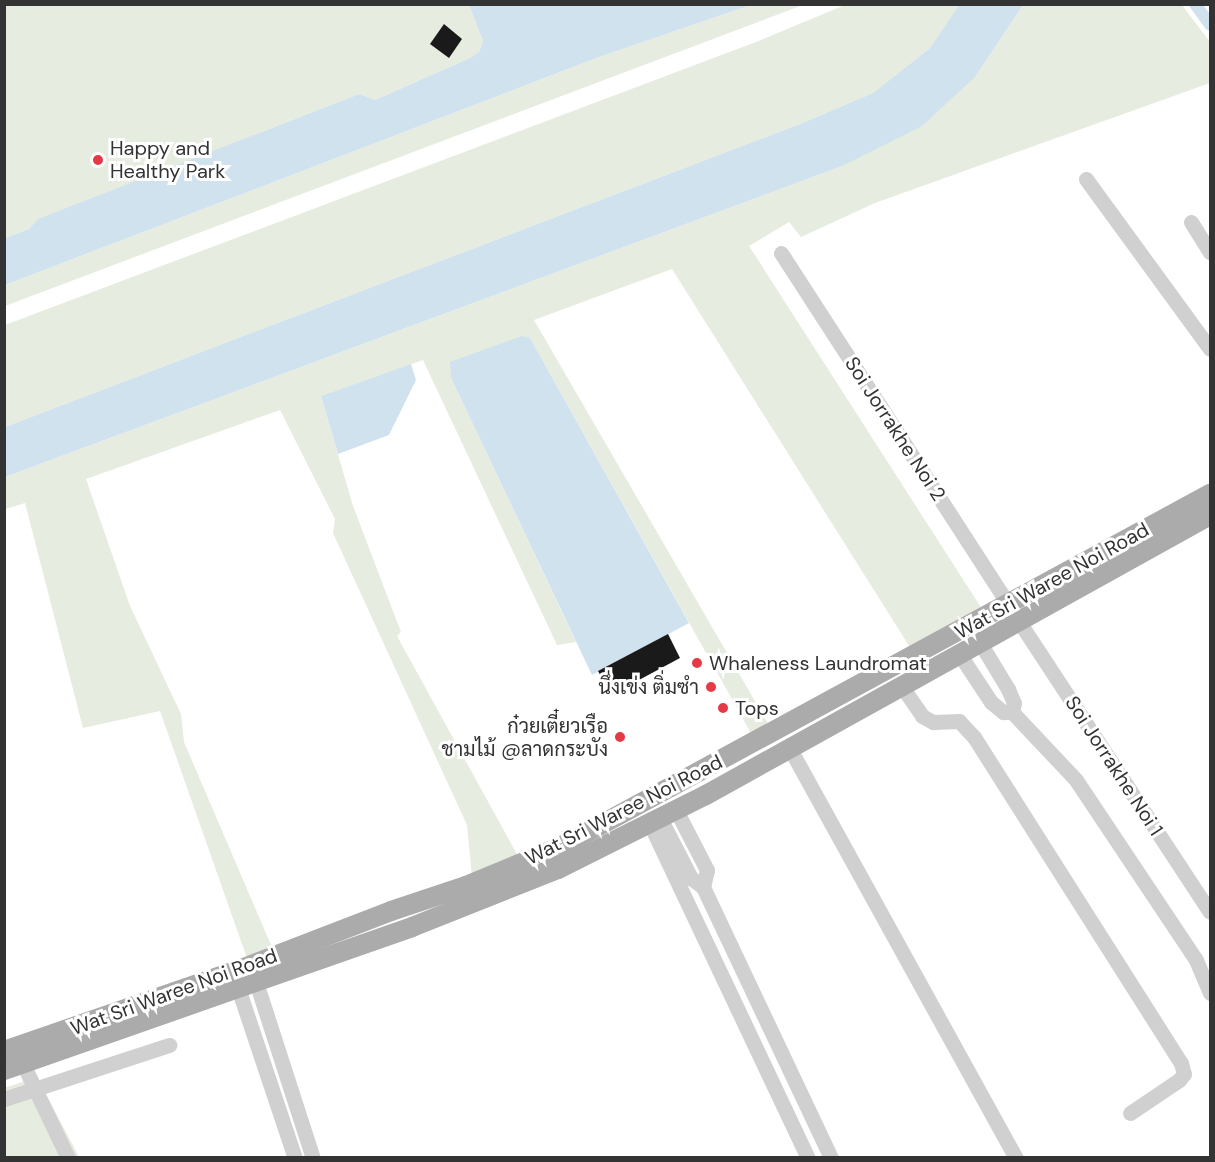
<!DOCTYPE html>
<html>
<head>
<meta charset="utf-8">
<style>
	body { margin:0 }
	#map { position:relative; width:1215px; height:1162px; overflow:hidden; background:#fff; font-family:"DM Sans",Sarabun,sans-serif }
	div>[style] { position:absolute }
	.green>* { inset:0; background:#e6ecdf }
	.water>* { inset:0; background:#cfe2ee }
	.canal>* { height:12px; margin:-6px; padding:0 6px; transform-origin:6px; border-radius:6px; background:#cfe2ee }
	.building>* { inset:0; background:#1a1a1a }
	.minor>* { height:15px; margin:-7.5px; padding:0 7.5px; transform-origin:7.5px; border-radius:7.5px; background:#d0d0d0 }
	.major>* { height:20px; margin:-10px; padding:0 10px; transform-origin:10px; border-radius:10px; background:#ababab }
	.dots>* { width:16px; height:16px; translate:-50% -50%; box-sizing:border-box; border:3px solid #fff; border-radius:50% }
	span { translate:-50% -50%; white-space:nowrap; text-align:center; line-height:1.15; -webkit-text-stroke:6px #fff; paint-order:stroke }
	.poi-label { font-size:20px; color:#333 }
	.left { translate:0 -50%; text-align:left }
	.right { translate:-100% -50%; text-align:right }
	.street-label { font-size:20px; color:#333 }
	.frame { position:absolute; inset:0; border:6px solid #333; pointer-events:none }
</style>
</head>
<body>
<div id="map">
	<div class="green">
		<i style="clip-path:polygon(4px 5px,469px 5px,483px 41px,479px 52px,470px 58px,375px 100px,359px 94px,39px 219px,29px 229px,5px 238px)"></i>
		<i style="clip-path:polygon(751px 5px,803px 5px,5px 306px,5px 285px,599px 57px)"></i>
		<i style="clip-path:polygon(845px 5px,960px 5px,930px 48px,873px 93px,800px 124px,5px 427px,5px 325px,756px 42px)"></i>
		<i style="clip-path:polygon(1023px 5px,1182px 5px,1210px 42px,1210px 83px,875px 203px,801px 237px,789px 222px,749px 246px,982px 609px,911px 649px,672px 269px,534px 320px,770px 727px,752px 735px,530px 338px,451px 378px,576px 642px,557px 645px,423px 360px,321px 396px,353px 506px,401px 632px,397px 636px,519px 858px,472px 877px,467px 825px,333px 533px,335px 519px,280px 410px,86px 479px,130px 606px,181px 714px,184px 742px,274px 952px,248px 961px,160px 711px,83px 728px,25px 503px,5px 509px,5px 477px,842px 166px,975px 77px)"></i>
		<i style="clip-path:polygon(37px 1077px,79px 1157px,5px 1157px,4px 1088px)"></i>
	</div>
	<div class="water">
		<i style="clip-path:polygon(960px 4px,1023px 5px,975px 77px,922px 126px,842px 166px,5px 477px,5px 427px,800px 124px,873px 93px,930px 48px)"></i>
		<i style="clip-path:polygon(469px 5px,751px 5px,599px 57px,5px 285px,5px 238px,29px 229px,38px 219px,359px 94px,375px 100px,470px 58px,479px 52px,483px 41px)"></i>
		<i style="clip-path:polygon(522px 336px,530px 338px,689px 623px,592px 675px,451px 378px,450px 362px)"></i>
		<i style="clip-path:polygon(411px 364px,416px 380px,389px 435px,338px 454px,321px 396px)"></i>
	</div>
	<div class="canal">
		<i style="left:1195px;top:4px;width:26px;rotate:54deg"></i>
	</div>
	<div class="building">
		<i style="clip-path:polygon(444px 24px,462px 39px,449px 58px,430px 44px)"></i>
		<i style="clip-path:polygon(668px 634px,680px 658px,611px 695px,598px 671px)"></i>
	</div>
	<div class="minor">
		<i style="left:1086px;top:179px;width:210px;rotate:53.9deg"></i>
		<i style="left:1191px;top:222px;width:36px;rotate:58deg"></i>
		<i style="left:781px;top:253px;width:419px;rotate:57.1deg"></i>
		<i style="left:1018px;top:620px;width:349px;rotate:56.7deg"></i>
		<i style="left:979px;top:641px;width:56px;rotate:58.9deg"></i>
		<i style="left:1008px;top:689px;width:15px;rotate:67deg"></i>
		<i style="left:1014px;top:703px;width:9px;rotate:103deg"></i>
		<i style="left:958px;top:652px;width:60px;rotate:56.6deg"></i>
		<i style="left:991px;top:702px;width:16px;rotate:40deg"></i>
		<i style="left:1003px;top:712px;width:9px"></i>
		<i style="left:1012px;top:712px;width:93px;rotate:46.7deg"></i>
		<i style="left:1076px;top:780px;width:216px;rotate:56.3deg"></i>
		<i style="left:1196px;top:960px;width:36px;rotate:67deg"></i>
		<i style="left:900px;top:684px;width:39px;rotate:55deg"></i>
		<i style="left:922px;top:716px;width:13px;rotate:29deg"></i>
		<i style="left:933px;top:722px;width:26px;rotate:-2deg"></i>
		<i style="left:959px;top:721px;width:22px;rotate:47deg"></i>
		<i style="left:974px;top:737px;width:386px;rotate:57.6deg"></i>
		<i style="left:1181px;top:1063px;width:11px;rotate:75deg"></i>
		<i style="left:1184px;top:1074px;width:8px;rotate:130deg"></i>
		<i style="left:1179px;top:1080px;width:59px;rotate:146deg"></i>
		<i style="left:789px;top:747px;width:470px;rotate:61.1deg"></i>
		<i style="left:676px;top:810px;width:68px;rotate:62.7deg"></i>
		<i style="left:707px;top:870px;width:17px;rotate:103deg"></i>
		<i style="left:660px;top:818px;width:68px;rotate:62.7deg"></i>
		<i style="left:691px;top:878px;width:15px;rotate:37deg"></i>
		<i style="left:703px;top:887px;width:300px;rotate:64.7deg"></i>
		<i style="left:650px;top:824px;width:369px;rotate:64.7deg"></i>
		<i style="left:256px;top:982px;width:185px;rotate:72.1deg"></i>
		<i style="left:238px;top:988px;width:179px;rotate:71.5deg"></i>
		<i style="left:23px;top:1064px;width:104px;rotate:64.4deg"></i>
		<i style="left:4px;top:1099px;width:174px;rotate:-18.1deg"></i>
	</div>
	<div class="major">
		<i style="left:4px;top:1051px;width:251px;rotate:-19.1deg"></i>
		<i style="left:241px;top:969px;width:161px;rotate:-21.1deg"></i>
		<i style="left:391px;top:911px;width:79px;rotate:-18.4deg"></i>
		<i style="left:466px;top:886px;width:102px;rotate:-22.5deg"></i>
		<i style="left:560px;top:847px;width:740px;rotate:-28.51deg"></i>
		<i style="left:4px;top:1070px;width:432px;rotate:-19.3deg"></i>
		<i style="left:412px;top:927px;width:157px;rotate:-21.7deg"></i>
		<i style="left:558px;top:869px;width:165px;rotate:-26.6deg"></i>
		<i style="left:706px;top:795px;width:577px;rotate:-29.05deg"></i>
	</div>
	<div class="dots">
		<i style="left:98px;top:160px;background:#e63946"></i>
		<i style="left:697px;top:663px;background:#e63946"></i>
		<i style="left:711px;top:687px;background:#e63946"></i>
		<i style="left:723px;top:708px;background:#e63946"></i>
		<i style="left:620px;top:737px;background:#e63946"></i>
	</div>
	<div class="poi-label">
		<span class="left" style="left:110px;top:160px">Happy and<br>Healthy Park</span>
		<span class="left" style="left:709px;top:663px">Whaleness Laundromat</span>
		<span class="right" style="left:699px;top:687px">นึ่งเข่ง ติ่มซำ</span>
		<span class="left" style="left:735px;top:708px">Tops</span>
		<span class="right" style="left:608px;top:738px">ก๋วยเตี๋ยวเรือ<br>ชามไม้ @ลาดกระบัง</span>
	</div>
	<div class="street-label">
		<span style="left:895px;top:429px;rotate:57deg">Soi Jorrakhe Noi 2</span>
		<span style="left:1052px;top:581px;rotate:-29deg">Wat Sri Waree Noi Road</span>
		<span style="left:1114px;top:766px;rotate:57deg">Soi Jorrakhe Noi 1</span>
		<span style="left:624px;top:810px;rotate:-27deg">Wat Sri Waree Noi Road</span>
		<span style="left:174px;top:992px;rotate:-20deg">Wat Sri Waree Noi Road</span>
	</div>
	<div class="frame"></div>
</div>
</body>
</html>
